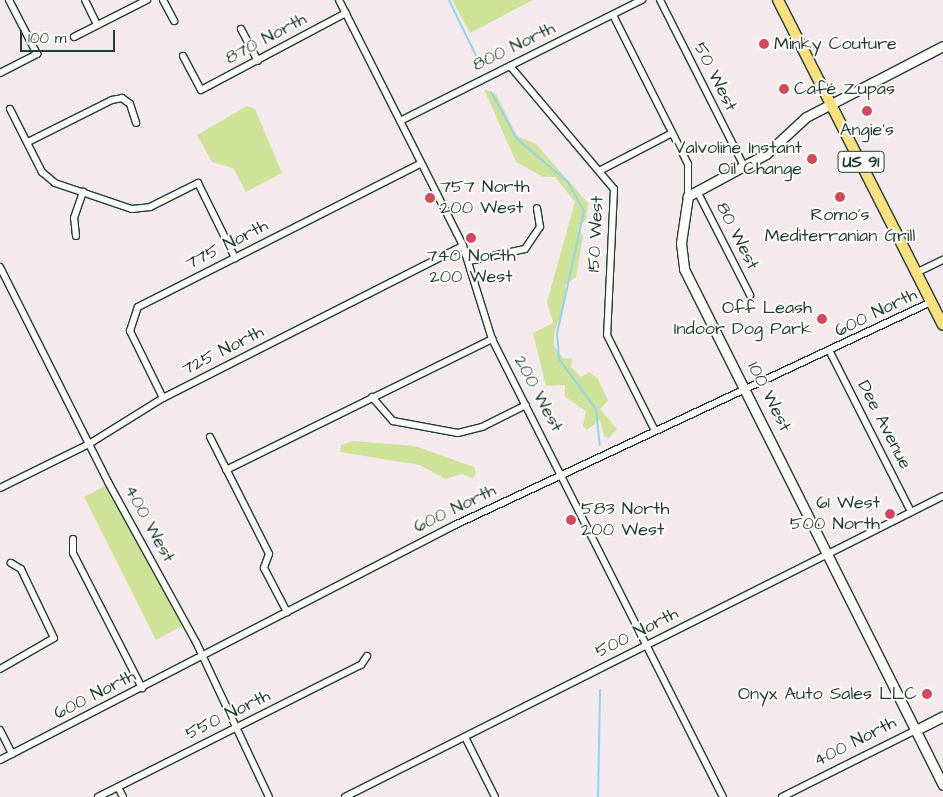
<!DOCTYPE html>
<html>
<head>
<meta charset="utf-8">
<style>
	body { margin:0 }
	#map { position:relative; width:943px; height:797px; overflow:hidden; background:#f4eaee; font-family:"Architects Daughter",sans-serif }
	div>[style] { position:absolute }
	.green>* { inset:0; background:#cee398 }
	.stream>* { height:2px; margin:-1px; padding:0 1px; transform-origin:1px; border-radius:1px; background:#90d4f2 }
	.roads { filter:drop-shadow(1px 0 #1f3d34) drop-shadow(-1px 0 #1f3d34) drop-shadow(0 1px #1f3d34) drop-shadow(0 -1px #1f3d34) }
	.street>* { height:6px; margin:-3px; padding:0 3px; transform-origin:3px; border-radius:3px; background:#fdfcf7 }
	.secondary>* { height:9px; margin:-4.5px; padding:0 4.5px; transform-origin:4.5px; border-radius:4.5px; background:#fdfcf7 }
	.primary>* { height:10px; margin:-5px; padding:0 5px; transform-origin:5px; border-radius:5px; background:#fbe080 }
	.dots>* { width:14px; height:14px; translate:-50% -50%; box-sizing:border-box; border:2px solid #fdfcf7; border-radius:50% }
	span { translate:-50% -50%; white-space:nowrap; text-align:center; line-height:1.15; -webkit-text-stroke:4px #fdfcf7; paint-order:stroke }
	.shield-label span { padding:1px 4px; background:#fdfcf7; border:1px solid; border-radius:4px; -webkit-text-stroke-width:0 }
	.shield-label { font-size:16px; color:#1f3d34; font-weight:700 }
	.street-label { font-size:18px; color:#1f3d34 }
	.poi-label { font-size:18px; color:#1f3d34 }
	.left { translate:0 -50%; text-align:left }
	.right { translate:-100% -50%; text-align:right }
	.scale { position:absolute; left:20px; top:30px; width:95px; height:22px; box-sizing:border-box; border:2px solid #1f3d34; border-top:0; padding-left:6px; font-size:15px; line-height:18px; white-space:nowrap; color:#1f3d34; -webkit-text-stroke:4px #fdfcf7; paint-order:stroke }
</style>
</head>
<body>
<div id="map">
	<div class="green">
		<i style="clip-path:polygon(452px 0,533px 0,470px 33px)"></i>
		<i style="clip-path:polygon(484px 89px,496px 94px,517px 136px,536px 144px,588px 203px,586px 220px,579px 227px,583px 237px,576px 277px,565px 285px,566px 300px,554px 333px,554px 346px,563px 358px,572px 359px,571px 367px,581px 377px,589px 372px,598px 379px,608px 401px,600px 409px,617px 429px,609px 438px,604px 436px,600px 420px,587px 430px,583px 426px,586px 411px,565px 397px,565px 385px,546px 386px,533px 333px,553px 323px,547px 302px,575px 202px,555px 177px,543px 177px,516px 162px)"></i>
		<i style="clip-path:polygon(247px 106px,255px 109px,282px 173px,246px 192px,233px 168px,212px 162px,197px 135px)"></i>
		<i style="clip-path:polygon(353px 441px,415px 446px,474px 467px,476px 473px,473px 478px,461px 474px,445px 479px,420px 465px,340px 452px,341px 445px)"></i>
		<i style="clip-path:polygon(106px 485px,182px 626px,156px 640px,84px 497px)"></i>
	</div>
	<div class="stream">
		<i style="left:449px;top:0;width:76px;rotate:64.1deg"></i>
		<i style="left:491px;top:92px;width:54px;rotate:61deg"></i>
		<i style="left:517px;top:139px;width:67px;rotate:40.1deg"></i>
		<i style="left:568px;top:182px;width:33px;rotate:61deg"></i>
		<i style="left:584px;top:211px;width:126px;rotate:102.4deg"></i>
		<i style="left:557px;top:334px;width:25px;rotate:85deg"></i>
		<i style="left:559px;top:359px;width:62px;rotate:53.5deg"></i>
		<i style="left:596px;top:409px;width:36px;rotate:84deg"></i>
		<i style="left:598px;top:797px;width:107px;rotate:-88.9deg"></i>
	</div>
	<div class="roads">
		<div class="street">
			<i style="left:85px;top:0;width:28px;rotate:64deg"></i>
			<i style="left:163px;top:0;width:24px;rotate:62deg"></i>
			<i style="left:339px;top:0;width:275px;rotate:63.2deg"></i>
			<i style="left:463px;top:246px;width:97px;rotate:72.7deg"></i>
			<i style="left:492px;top:339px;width:513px;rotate:63.24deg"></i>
			<i style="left:660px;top:0;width:186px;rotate:63.2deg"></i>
			<i style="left:613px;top:15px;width:167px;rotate:63.3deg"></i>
			<i style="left:688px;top:164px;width:32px;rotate:90deg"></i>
			<i style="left:241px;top:29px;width:36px;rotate:62deg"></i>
			<i style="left:74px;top:37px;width:82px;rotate:-26.9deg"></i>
			<i style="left:183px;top:56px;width:38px;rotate:62deg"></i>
			<i style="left:201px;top:90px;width:164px;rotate:-28deg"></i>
			<i style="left:510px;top:66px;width:161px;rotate:49.8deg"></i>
			<i style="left:614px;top:189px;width:146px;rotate:92.7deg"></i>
			<i style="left:607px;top:335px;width:107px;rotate:63.4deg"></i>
			<i style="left:0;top:73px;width:42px;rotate:-27.2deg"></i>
			<i style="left:37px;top:54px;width:61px;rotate:-117.4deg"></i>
			<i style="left:10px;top:109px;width:71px;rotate:63.1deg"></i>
			<i style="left:42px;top:172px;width:17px;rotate:40deg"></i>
			<i style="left:55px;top:183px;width:81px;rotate:18.7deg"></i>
			<i style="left:132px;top:209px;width:18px;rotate:-6deg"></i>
			<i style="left:150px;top:207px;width:54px;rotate:-26.6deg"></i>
			<i style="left:198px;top:183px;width:84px;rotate:63.7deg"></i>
			<i style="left:400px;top:121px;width:271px;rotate:-26.6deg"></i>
			<i style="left:28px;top:142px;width:94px;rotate:-26.6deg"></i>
			<i style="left:112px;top:100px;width:10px;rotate:-11deg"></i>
			<i style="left:122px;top:98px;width:10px;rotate:37deg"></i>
			<i style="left:130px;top:104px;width:20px;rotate:72deg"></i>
			<i style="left:601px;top:170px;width:80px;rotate:-27.5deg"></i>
			<i style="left:697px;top:191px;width:117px;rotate:63deg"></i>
			<i style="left:76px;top:236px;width:18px;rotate:-96deg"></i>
			<i style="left:74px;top:218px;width:28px;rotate:-71deg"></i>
			<i style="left:469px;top:261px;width:57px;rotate:-12.1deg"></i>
			<i style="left:525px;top:249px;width:27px;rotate:-56deg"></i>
			<i style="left:540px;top:227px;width:19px;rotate:-99deg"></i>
			<i style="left:0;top:267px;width:241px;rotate:63.3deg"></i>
			<i style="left:108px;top:482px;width:183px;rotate:61.2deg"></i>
			<i style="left:196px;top:642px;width:171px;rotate:64.8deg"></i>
			<i style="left:916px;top:273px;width:30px;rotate:-26deg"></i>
			<i style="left:830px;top:352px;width:179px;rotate:63.1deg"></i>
			<i style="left:372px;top:397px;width:32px;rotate:49deg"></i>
			<i style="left:393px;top:421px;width:66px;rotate:10.5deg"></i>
			<i style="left:458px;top:433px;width:25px;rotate:-14deg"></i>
			<i style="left:482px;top:427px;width:49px;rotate:-26.6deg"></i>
			<i style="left:163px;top:398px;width:75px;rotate:-116.2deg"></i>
			<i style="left:130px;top:331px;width:25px;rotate:-72deg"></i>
			<i style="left:138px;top:307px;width:316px;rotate:-26.9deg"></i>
			<i style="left:210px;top:437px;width:131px;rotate:63.2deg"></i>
			<i style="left:269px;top:554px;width:15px;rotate:110deg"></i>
			<i style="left:264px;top:568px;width:50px;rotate:62.4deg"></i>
			<i style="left:226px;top:470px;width:297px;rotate:-26.2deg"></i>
			<i style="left:0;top:488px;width:99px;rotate:-26.3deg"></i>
			<i style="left:89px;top:444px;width:87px;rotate:-31.9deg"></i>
			<i style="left:163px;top:398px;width:336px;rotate:-26.9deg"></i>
			<i style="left:73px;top:539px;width:14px;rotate:90deg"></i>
			<i style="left:73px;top:553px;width:152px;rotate:62.9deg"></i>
			<i style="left:0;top:669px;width:62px;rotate:-29.9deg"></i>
			<i style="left:54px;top:638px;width:76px;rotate:-115.6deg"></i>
			<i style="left:21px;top:569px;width:12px;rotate:-149deg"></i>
			<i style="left:0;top:730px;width:27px;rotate:63deg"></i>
			<i style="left:465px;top:737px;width:67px;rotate:63.4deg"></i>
			<i style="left:0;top:760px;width:512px;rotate:-27.32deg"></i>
			<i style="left:455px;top:525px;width:526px;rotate:-25.1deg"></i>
			<i style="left:118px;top:787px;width:11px;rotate:63deg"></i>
			<i style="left:98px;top:797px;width:294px;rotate:-26.7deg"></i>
			<i style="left:361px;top:665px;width:11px;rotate:-56deg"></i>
			<i style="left:345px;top:797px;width:669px;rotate:-26.72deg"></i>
			<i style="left:782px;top:797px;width:150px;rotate:-26.6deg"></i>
		</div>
		<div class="secondary">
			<i style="left:943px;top:46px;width:154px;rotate:152.6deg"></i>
			<i style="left:806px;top:117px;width:54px;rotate:137.2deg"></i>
			<i style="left:766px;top:154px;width:89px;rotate:151.7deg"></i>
			<i style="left:688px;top:196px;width:48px;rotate:98.5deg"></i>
			<i style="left:681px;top:243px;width:26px;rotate:83deg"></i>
			<i style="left:684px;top:269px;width:577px;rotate:63.35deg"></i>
			<i style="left:916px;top:730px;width:30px;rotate:-27deg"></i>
		</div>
		<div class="primary">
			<i style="left:778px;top:0;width:364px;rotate:63.1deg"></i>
		</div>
	</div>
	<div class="dots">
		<i style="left:764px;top:44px;background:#d1495b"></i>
		<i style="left:784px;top:89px;background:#d1495b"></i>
		<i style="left:867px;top:111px;background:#d1495b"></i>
		<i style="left:812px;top:159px;background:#d1495b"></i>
		<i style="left:840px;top:197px;background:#d1495b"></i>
		<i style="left:430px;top:198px;background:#d1495b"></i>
		<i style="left:471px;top:238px;background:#d1495b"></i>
		<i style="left:822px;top:319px;background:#d1495b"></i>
		<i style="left:890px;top:514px;background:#d1495b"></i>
		<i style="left:571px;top:520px;background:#d1495b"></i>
		<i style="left:927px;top:694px;background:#d1495b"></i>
	</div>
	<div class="shield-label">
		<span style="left:861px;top:162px">US 91</span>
	</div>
	<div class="street-label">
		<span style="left:266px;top:39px;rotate:-28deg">870 North</span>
		<span style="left:514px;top:47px;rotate:-26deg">800 North</span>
		<span style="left:715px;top:77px;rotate:63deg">50 West</span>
		<span style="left:596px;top:234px;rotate:-87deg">150 West</span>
		<span style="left:737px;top:236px;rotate:63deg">80 West</span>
		<span style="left:227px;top:245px;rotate:-27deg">775 North</span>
		<span style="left:876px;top:313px;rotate:-26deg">600 North</span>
		<span style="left:223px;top:351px;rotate:-27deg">725 North</span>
		<span style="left:538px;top:394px;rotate:62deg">200 West</span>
		<span style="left:769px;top:397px;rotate:63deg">100 West</span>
		<span style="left:884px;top:425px;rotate:63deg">Dee Avenue</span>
		<span style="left:455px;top:509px;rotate:-26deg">600 North</span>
		<span style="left:149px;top:524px;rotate:61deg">400 West</span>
		<span style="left:637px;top:633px;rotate:-27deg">500 North</span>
		<span style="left:95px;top:695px;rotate:-27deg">600 North</span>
		<span style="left:228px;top:715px;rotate:-26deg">550 North</span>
		<span style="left:855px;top:742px;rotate:-27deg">400 North</span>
	</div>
	<div class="poi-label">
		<span class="left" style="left:774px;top:44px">Minky Couture</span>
		<span class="left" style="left:794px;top:89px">Café Zupas</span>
		<span style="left:867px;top:130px">Angie's</span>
		<span class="right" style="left:802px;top:159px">Valvoline Instant<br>Oil Change</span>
		<span class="left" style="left:440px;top:198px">757 North<br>200 West</span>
		<span style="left:840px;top:226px">Romo's<br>Mediterranian Grill</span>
		<span style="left:471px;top:267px">740 North<br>200 West</span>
		<span class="right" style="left:812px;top:319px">Off Leash<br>Indoor Dog Park</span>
		<span class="right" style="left:880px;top:514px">61 West<br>500 North</span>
		<span class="left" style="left:581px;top:520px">583 North<br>200 West</span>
		<span class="right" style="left:917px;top:694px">Onyx Auto Sales LLC</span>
	</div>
	<div class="scale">100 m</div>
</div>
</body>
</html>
